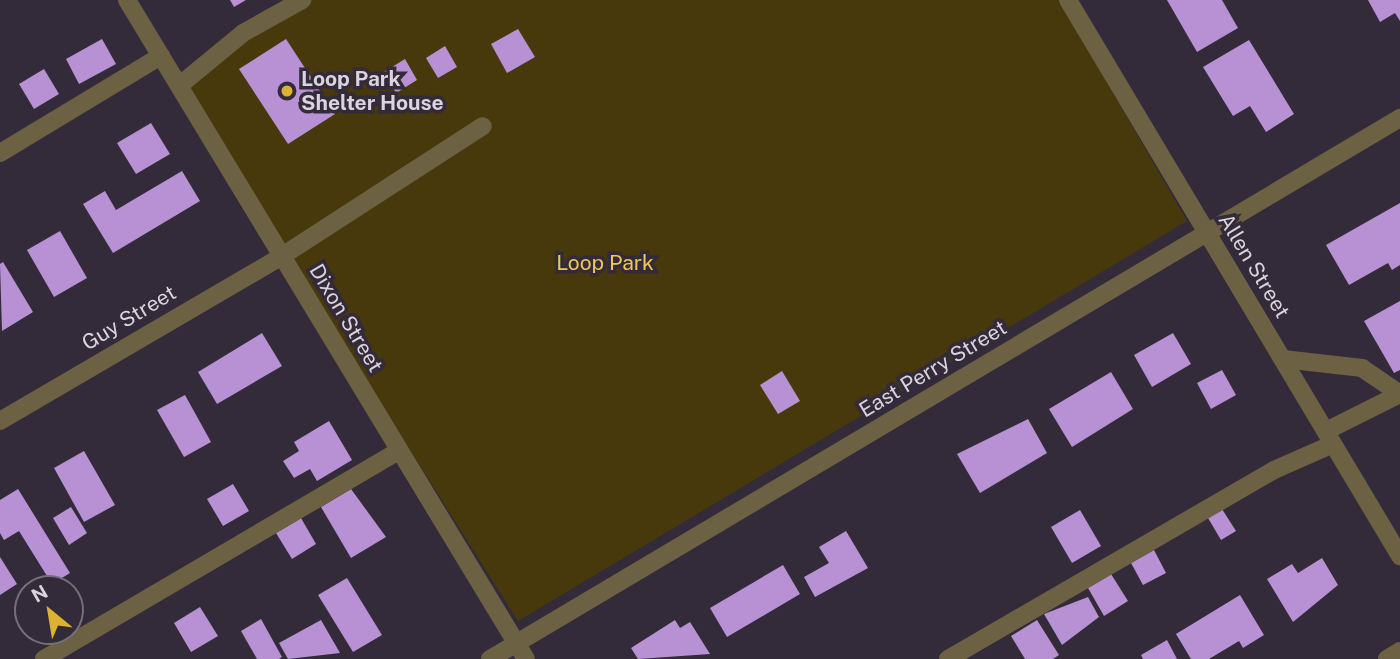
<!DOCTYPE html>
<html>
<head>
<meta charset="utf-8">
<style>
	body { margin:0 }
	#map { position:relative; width:1400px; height:659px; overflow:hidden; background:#332b39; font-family:"Public Sans",sans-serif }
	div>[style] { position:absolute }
	.green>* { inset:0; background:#48390c }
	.building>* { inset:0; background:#b791d4 }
	.minor>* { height:18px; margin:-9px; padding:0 9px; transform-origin:9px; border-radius:9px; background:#6d6143 }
	.dots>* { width:19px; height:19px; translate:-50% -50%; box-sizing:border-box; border:4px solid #332b39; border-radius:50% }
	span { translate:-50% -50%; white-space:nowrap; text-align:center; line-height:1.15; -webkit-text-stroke:7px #332b39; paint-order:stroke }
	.poi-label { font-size:21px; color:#d9d4dd; font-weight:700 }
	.left { translate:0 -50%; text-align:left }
	.park-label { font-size:21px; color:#eec759 }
	.street-label { font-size:21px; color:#d9d4dd }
	.north { position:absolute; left:14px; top:575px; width:70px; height:70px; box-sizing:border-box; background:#332b39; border:2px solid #756f7b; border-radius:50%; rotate:330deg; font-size:19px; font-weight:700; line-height:28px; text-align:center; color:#d9d4dd }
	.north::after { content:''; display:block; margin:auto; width:24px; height:32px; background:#dcb233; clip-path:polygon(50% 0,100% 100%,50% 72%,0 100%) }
</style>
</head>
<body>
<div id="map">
	<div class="green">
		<i style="clip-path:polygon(302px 0,1059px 0,1187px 221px,518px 621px,180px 85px)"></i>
	</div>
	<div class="building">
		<i style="clip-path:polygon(230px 0,246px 0,234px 7px)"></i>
		<i style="clip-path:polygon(1167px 0,1222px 0,1238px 28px,1197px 52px)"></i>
		<i style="clip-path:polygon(1368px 0,1400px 0,1400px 21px,1395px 13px,1380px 22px)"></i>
		<i style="clip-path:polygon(518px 29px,535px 57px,507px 73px,491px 44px)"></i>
		<i style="clip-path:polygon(102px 39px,116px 64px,79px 84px,66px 59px)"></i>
		<i style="clip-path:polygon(286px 39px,335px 114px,288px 144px,239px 69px)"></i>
		<i style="clip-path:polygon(1249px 40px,1294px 114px,1266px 132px,1250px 106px,1233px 116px,1203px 67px)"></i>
		<i style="clip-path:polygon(445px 46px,457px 67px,438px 78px,426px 58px)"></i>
		<i style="clip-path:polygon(405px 59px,417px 80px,396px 93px,384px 72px)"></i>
		<i style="clip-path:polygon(44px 69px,59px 94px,34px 109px,19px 84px)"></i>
		<i style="clip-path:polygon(151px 123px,170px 154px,136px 174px,117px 143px)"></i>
		<i style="clip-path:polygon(182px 171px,200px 201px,113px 253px,83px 204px,105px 191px,116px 210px)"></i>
		<i style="clip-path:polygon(1400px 203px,1400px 265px,1392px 270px,1388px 263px,1349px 285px,1326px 245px)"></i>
		<i style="clip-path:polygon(60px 231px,87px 278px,54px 297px,27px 250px)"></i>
		<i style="clip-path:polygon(3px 262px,33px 312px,2px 331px,0 264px)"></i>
		<i style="clip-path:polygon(1400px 301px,1400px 370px,1394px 373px,1364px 321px)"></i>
		<i style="clip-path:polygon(262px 333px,282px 366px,217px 404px,198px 372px)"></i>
		<i style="clip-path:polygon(1173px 333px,1191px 364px,1152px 387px,1134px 355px)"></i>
		<i style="clip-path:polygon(1222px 370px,1236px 395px,1211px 409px,1197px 383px)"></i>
		<i style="clip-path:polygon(782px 371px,800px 401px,778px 414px,760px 385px)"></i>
		<i style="clip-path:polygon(1111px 372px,1133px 409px,1072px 447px,1049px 409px)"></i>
		<i style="clip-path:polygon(185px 395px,211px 442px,184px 457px,157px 410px)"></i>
		<i style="clip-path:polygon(1028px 419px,1047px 453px,980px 493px,957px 454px)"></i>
		<i style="clip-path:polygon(329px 421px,352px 460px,317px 481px,310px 469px,294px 478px,283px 461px,299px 451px,294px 442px)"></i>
		<i style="clip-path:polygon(84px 451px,115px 505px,84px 522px,54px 468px)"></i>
		<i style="clip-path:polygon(233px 484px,249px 511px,223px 526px,207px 499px)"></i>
		<i style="clip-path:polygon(18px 489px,70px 573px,52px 584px,19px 531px,4px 540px,0 533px,0 500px)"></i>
		<i style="clip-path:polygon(351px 489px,386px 537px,351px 558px,321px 507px)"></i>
		<i style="clip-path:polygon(71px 507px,87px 533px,69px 545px,53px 518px)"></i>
		<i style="clip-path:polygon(1222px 509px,1236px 531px,1221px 540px,1208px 518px)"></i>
		<i style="clip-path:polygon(1080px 510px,1101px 546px,1072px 563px,1051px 527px)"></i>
		<i style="clip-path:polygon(301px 518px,316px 544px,292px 559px,276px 533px)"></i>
		<i style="clip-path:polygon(846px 531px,868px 568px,815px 597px,804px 577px,829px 563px,819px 547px)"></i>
		<i style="clip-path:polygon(1154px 550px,1166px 573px,1143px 585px,1131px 563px)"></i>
		<i style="clip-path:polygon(0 557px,17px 584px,0 595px)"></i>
		<i style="clip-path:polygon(1322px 558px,1338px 585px,1293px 622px,1267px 579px,1292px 564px,1298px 573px)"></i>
		<i style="clip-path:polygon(783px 565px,800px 594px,727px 637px,710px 608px)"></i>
		<i style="clip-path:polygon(1111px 574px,1128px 601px,1104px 616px,1088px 588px)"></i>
		<i style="clip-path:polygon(347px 578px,382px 635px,353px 652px,318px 595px)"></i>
		<i style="clip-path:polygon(1240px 595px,1264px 635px,1243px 648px,1239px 641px,1209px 659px,1191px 659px,1176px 634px)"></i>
		<i style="clip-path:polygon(1088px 597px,1099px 617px,1062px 645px,1044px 614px)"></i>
		<i style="clip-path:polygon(200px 607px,218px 636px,191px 652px,174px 623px)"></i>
		<i style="clip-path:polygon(261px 619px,282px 657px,279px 659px,257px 659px,241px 631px)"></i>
		<i style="clip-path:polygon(321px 620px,340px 653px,288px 659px,279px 643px)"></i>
		<i style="clip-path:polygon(675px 620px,680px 628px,690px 622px,710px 654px,638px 659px,631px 648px)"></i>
		<i style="clip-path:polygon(1037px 620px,1059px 655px,1053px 659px,1025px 659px,1011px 636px)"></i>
		<i style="clip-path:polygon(1167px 640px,1177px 659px,1143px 659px,1141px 655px)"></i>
	</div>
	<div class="minor">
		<i style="left:127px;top:0;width:770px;rotate:58.81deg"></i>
		<i style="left:1068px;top:0;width:648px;rotate:59.16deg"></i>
		<i style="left:180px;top:85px;width:82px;rotate:-39.5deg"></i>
		<i style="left:243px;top:33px;width:68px;rotate:-29.2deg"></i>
		<i style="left:0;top:153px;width:188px;rotate:-31.1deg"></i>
		<i style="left:1283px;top:359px;width:80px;rotate:6.5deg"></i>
		<i style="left:1362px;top:368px;width:46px;rotate:34.4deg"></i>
		<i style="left:0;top:421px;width:327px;rotate:-30.3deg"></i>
		<i style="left:282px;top:256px;width:239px;rotate:-32.9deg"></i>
		<i style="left:1326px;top:431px;width:83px;rotate:-26.6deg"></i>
		<i style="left:44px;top:659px;width:411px;rotate:-30.4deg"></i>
		<i style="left:490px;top:659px;width:1059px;rotate:-30.73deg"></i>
		<i style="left:948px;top:659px;width:377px;rotate:-30.1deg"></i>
		<i style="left:1274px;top:470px;width:64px;rotate:-23.8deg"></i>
		<i style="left:1387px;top:659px;width:15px;rotate:-32deg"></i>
	</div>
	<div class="dots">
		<i style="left:287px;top:91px;background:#dcb233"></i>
	</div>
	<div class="poi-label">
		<span class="left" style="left:301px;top:91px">Loop Park<br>Shelter House</span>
	</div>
	<div class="park-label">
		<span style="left:605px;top:263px">Loop Park</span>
	</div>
	<div class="street-label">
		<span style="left:1254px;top:266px;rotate:59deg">Allen Street</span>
		<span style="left:129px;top:318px;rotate:-31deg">Guy Street</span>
		<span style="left:346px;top:318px;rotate:59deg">Dixon Street</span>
		<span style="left:933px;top:369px;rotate:-31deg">East Perry Street</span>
	</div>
	<div class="north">N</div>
</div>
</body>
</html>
